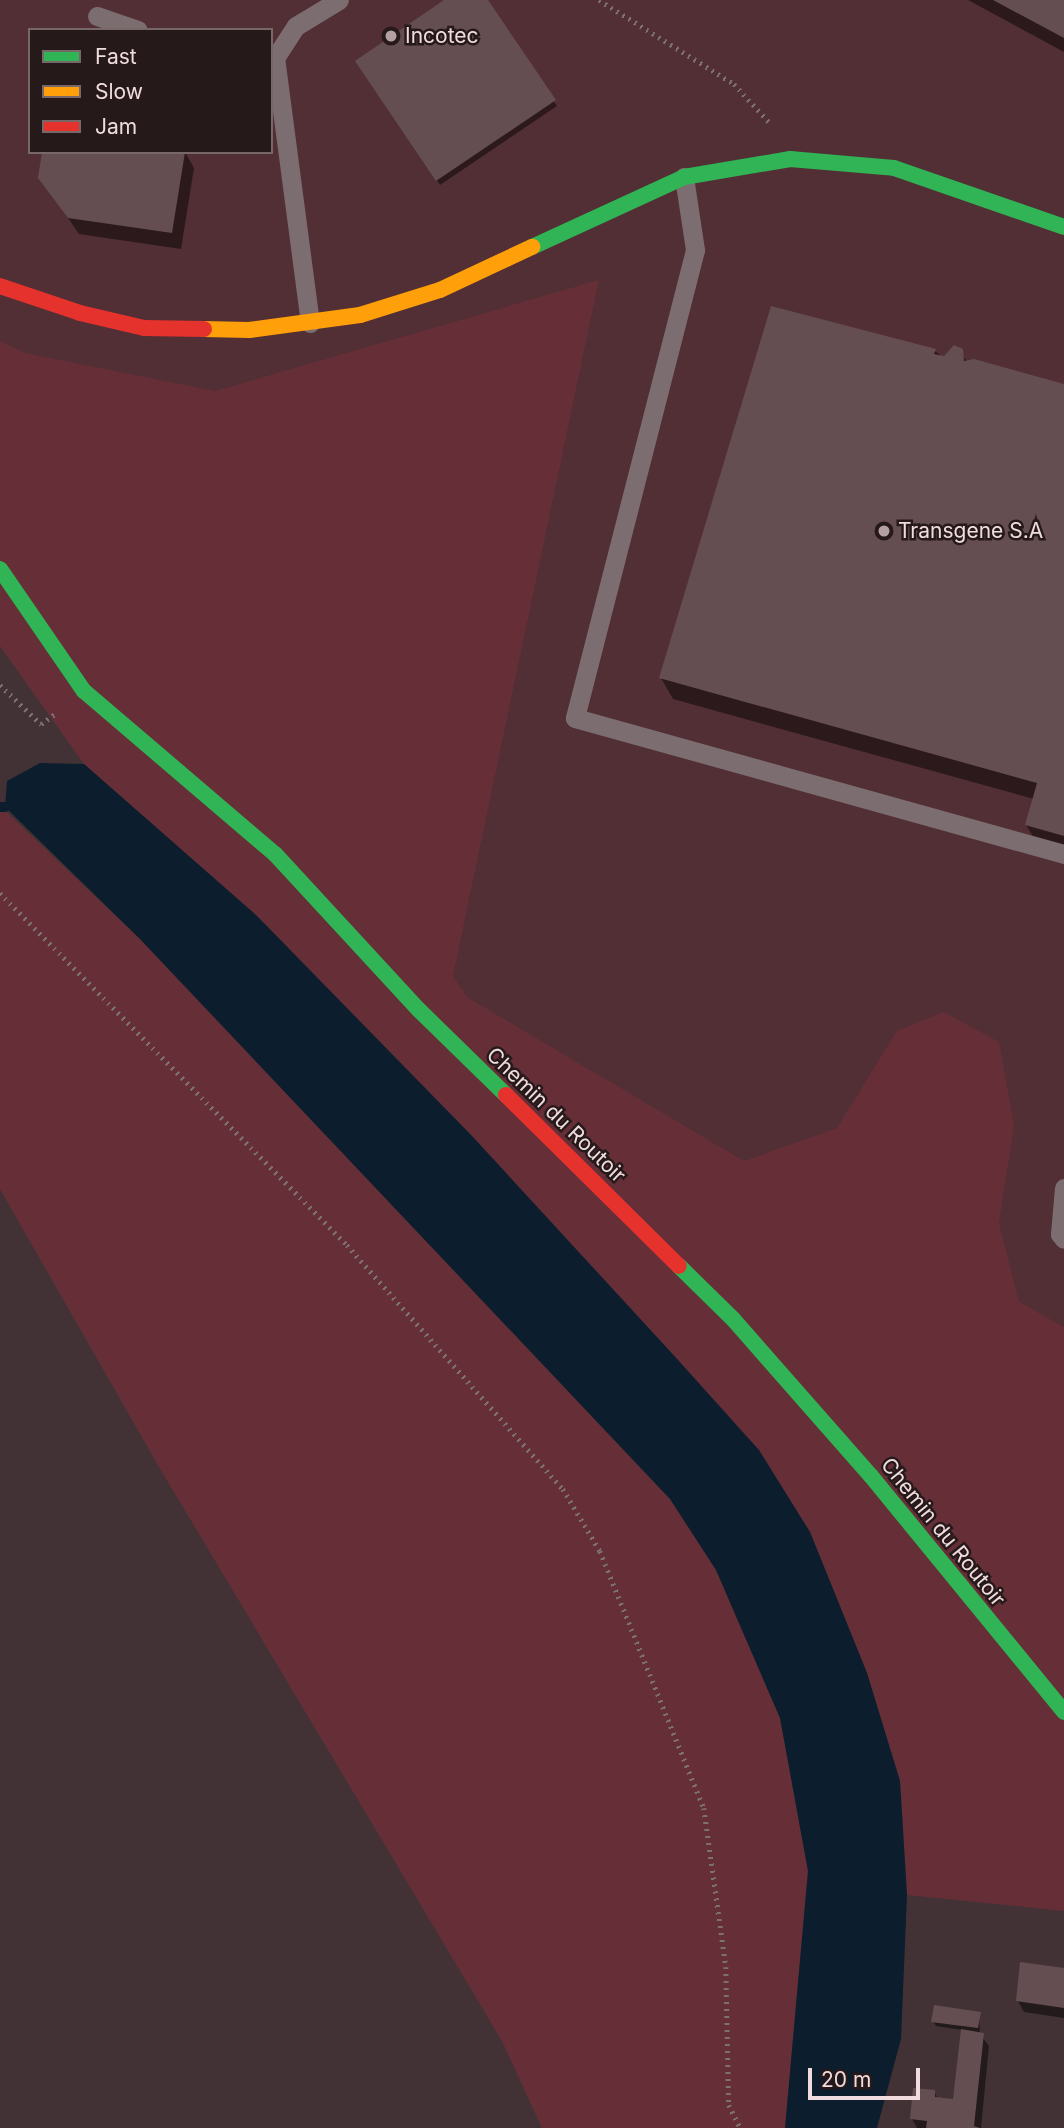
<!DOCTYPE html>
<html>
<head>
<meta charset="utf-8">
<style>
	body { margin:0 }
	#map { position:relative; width:1064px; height:2128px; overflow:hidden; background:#433235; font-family:Inter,sans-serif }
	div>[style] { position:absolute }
	.built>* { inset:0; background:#522f34 }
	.green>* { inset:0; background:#662f38 }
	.water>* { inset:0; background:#0c1d2e }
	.shadow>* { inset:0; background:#0007 }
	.stream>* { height:10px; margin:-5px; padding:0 5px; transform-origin:5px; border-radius:5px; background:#0c1d2e }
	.building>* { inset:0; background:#654e52 }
	.path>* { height:4.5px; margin-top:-2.25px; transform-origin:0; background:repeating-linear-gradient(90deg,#7d7072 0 2px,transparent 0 7px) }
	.lane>* { height:19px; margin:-9.5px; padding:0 9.5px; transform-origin:9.5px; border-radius:9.5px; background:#7c6e70 }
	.fast>* { height:16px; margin:-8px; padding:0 8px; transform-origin:8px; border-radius:8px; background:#30b455 }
	.slow>* { height:16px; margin:-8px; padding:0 8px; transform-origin:8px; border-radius:8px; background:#ff9f0a }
	.jam>* { height:16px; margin:-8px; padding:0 8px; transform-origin:8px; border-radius:8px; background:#e5322d }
	.dots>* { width:19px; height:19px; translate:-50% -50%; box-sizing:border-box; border:4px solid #26191a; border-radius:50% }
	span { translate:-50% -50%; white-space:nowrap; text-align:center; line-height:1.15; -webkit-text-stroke:5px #26191a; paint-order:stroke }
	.poi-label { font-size:21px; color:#f0dcde }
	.left { translate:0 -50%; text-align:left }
	.street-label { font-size:21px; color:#f0dcde }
	.legend { position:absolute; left:28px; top:28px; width:245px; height:126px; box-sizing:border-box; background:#26191a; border:2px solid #776768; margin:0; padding:9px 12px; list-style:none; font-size:21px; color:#f0dcde }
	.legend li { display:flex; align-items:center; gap:14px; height:35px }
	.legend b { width:35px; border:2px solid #776768 }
	.scale { position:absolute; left:808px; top:2068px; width:112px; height:32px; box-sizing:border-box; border:4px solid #f0dcde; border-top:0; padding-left:9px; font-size:21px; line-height:24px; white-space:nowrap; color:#f0dcde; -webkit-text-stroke:5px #26191a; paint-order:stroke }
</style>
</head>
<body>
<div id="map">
	<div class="built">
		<i style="clip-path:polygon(evenodd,0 0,1064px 0,1064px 1327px,1019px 1303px,999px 1223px,1014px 1126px,868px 1083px,837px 1128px,744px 1161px,467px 997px,453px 976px,599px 281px,215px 391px,25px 353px,0 341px,0 0,30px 30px,271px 30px,271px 152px,30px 152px,30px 30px)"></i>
	</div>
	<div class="green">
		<i style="clip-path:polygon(599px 280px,453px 976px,467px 997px,744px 1161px,837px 1128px,897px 1031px,944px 1012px,999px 1042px,1014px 1126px,999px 1223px,1019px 1302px,1064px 1327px,1064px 1911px,907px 1895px,900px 1781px,867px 1673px,810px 1532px,678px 1360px,472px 1136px,257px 916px,84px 764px,0 646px,0 341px,25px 353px,215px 391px)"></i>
		<i style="clip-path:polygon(0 806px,140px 939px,670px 1499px,716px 1570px,780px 1718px,808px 1871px,785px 2128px,542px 2128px,502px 2041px,159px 1467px,0 1189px)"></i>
	</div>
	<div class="water">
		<i style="clip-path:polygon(40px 763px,84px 764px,257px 916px,472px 1136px,678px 1360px,759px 1450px,810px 1532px,867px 1673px,900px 1781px,907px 1895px,901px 2039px,877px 2128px,785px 2128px,808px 1871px,780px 1718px,716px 1570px,670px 1499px,140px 939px,5px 807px,7px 781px)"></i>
	</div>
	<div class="shadow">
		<i style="clip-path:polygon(447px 0,486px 0,557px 106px,440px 185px,360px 66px)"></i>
		<i style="clip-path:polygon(968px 0,1064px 0,1064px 52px)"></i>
		<i style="clip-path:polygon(185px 152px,194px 168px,181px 249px,79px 234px,40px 177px)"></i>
		<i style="clip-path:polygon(954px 347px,967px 361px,1064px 386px,1064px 853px,1039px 846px,1026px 825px,1034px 799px,673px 699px,661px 678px,935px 351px,944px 358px)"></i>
		<i style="clip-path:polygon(1064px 1970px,1064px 2018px,1024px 2012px,1018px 2001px)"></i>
		<i style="clip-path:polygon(979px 2014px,980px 2034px,989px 2046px,981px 2128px,917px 2128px,912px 2119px,934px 2091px,938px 2099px,955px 2101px,962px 2030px,936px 2026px,933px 2021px)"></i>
	</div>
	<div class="stream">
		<i style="left:0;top:807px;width:5px"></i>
	</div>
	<div class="building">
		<i style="clip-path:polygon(444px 0,488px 0,556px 100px,436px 181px,355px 61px)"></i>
		<i style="clip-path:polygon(993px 0,1064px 0,1064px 38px)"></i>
		<i style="clip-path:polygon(42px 152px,185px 152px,172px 233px,68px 218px,38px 178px)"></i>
		<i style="clip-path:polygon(771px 306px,936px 349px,934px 354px,944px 356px,954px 345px,963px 349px,964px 361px,974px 359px,1064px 384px,1064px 836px,1025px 825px,1037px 783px,659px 678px)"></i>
		<i style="clip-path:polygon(1020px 1962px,1064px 1968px,1064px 2008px,1016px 2001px)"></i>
		<i style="clip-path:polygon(934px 2005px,981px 2012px,978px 2028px,931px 2022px)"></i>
		<i style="clip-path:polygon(961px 2029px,984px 2033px,974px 2126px,980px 2128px,926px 2128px,927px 2121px,910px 2119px,913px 2088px,935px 2090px,935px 2097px,953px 2099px)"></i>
	</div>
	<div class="path">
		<i style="left:599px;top:0;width:159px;rotate:31.9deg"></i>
		<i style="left:734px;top:84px;width:53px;rotate:47.3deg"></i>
		<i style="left:0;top:685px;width:57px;rotate:43.6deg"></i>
		<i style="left:41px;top:724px;width:19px;rotate:-36deg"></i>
		<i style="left:0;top:893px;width:494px;rotate:45.4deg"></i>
		<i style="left:347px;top:1245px;width:326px;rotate:48.5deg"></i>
		<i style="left:563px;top:1489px;width:72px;rotate:59.2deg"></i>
		<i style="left:600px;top:1551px;width:277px;rotate:68deg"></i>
		<i style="left:704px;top:1808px;width:161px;rotate:82.1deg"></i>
		<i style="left:726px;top:1967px;width:138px;rotate:88.8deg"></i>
		<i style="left:729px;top:2105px;width:25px;rotate:64deg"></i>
	</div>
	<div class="lane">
		<i style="left:97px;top:16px;width:43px;rotate:18.9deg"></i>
		<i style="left:684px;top:177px;width:74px;rotate:81.4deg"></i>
		<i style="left:695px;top:250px;width:483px;rotate:104.4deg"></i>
		<i style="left:575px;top:718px;width:508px;rotate:15.54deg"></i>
		<i style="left:310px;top:323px;width:267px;rotate:-97.5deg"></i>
		<i style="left:275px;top:58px;width:38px;rotate:-57deg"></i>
		<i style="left:296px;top:26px;width:50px;rotate:-31.2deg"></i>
		<i style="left:1064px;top:1188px;width:46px;rotate:95deg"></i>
		<i style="left:1060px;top:1234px;width:6px;rotate:51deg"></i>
	</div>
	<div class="fast">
		<i style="left:532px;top:247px;width:167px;rotate:-24.7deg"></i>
		<i style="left:684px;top:177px;width:108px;rotate:-9.6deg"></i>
		<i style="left:790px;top:159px;width:104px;rotate:4.9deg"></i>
		<i style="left:894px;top:168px;width:180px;rotate:19.1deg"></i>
		<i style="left:0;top:569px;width:148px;rotate:55.5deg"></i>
		<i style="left:84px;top:691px;width:251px;rotate:40.5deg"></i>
		<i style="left:275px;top:854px;width:212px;rotate:47.3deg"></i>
		<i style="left:419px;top:1010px;width:122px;rotate:44.3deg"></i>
		<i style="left:679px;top:1266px;width:76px;rotate:44.5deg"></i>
		<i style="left:733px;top:1319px;width:209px;rotate:48.7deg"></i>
		<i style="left:871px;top:1476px;width:305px;rotate:50.7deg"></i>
	</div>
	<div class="slow">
		<i style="left:204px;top:329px;width:45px;rotate:1.3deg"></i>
		<i style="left:249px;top:330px;width:112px;rotate:-7.7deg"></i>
		<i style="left:360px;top:315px;width:84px;rotate:-17.4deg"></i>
		<i style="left:440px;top:290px;width:102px;rotate:-25.1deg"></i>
	</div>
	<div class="jam">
		<i style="left:0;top:286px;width:84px;rotate:18.6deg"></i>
		<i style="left:80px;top:313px;width:66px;rotate:13.2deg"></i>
		<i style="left:144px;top:328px;width:60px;rotate:1deg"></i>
		<i style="left:506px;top:1095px;width:243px;rotate:44.7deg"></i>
	</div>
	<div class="dots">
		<i style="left:391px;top:36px;background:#b3a0a3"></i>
		<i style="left:884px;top:531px;background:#b3a0a3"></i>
	</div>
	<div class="poi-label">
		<span class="left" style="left:405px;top:36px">Incotec</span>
		<span class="left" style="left:898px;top:531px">Transgene S.A</span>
	</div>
	<div class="street-label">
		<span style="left:556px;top:1115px;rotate:44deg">Chemin du Routoir</span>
		<span style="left:943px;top:1532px;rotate:51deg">Chemin du Routoir</span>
	</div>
	<ul class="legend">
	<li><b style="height:9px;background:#30b455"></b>Fast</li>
	<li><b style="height:9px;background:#ff9f0a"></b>Slow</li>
	<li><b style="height:9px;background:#e5322d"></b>Jam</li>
	</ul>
	<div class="scale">20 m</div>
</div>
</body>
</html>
